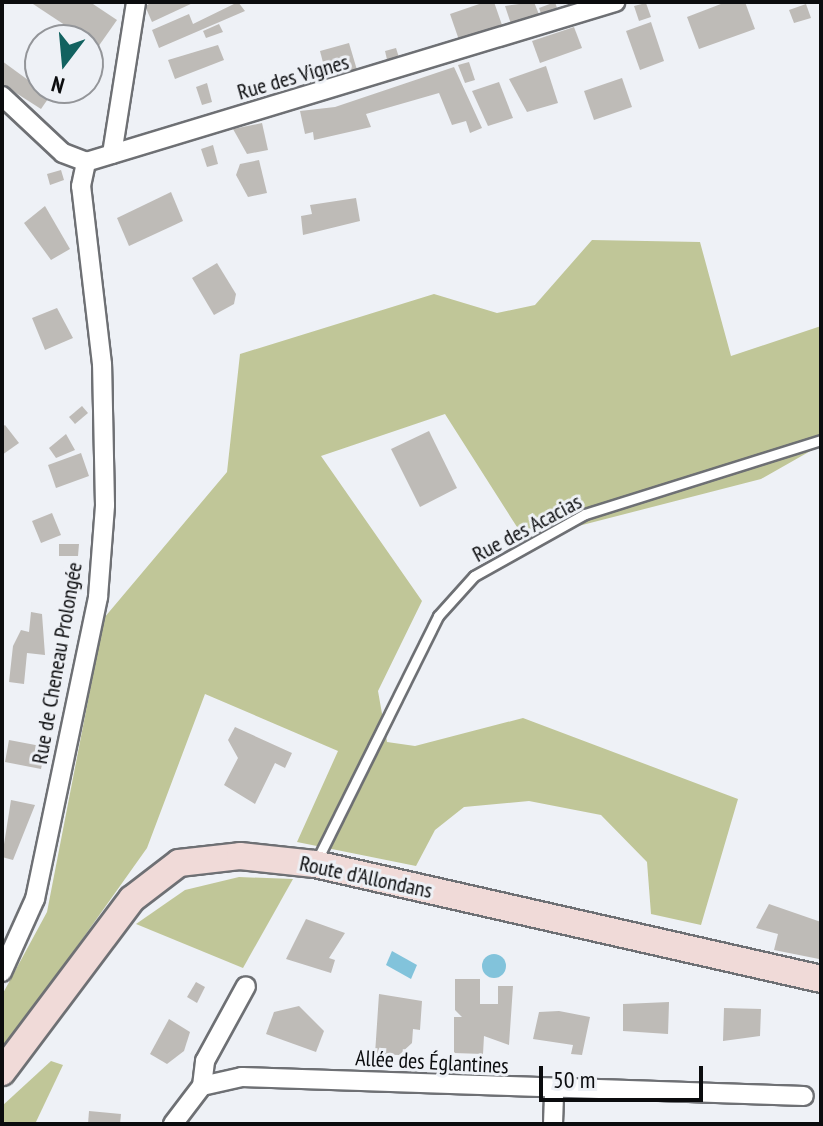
<!DOCTYPE html>
<html>
<head>
<meta charset="utf-8">
<style>
	body { margin:0 }
	#map { position:relative; width:823px; height:1126px; overflow:hidden; background:#eef1f6; font-family:"PT Sans Narrow",sans-serif }
	div>[style] { position:absolute }
	.green>* { inset:0; background:#c0c698 }
	.water>* { inset:0; background:#82c3db }
	.round { border-radius:50% }
	.building>* { inset:0; background:#bebbb7 }
	.roads { filter:drop-shadow(2px 0 #6e7074) drop-shadow(-2px 0 #6e7074) drop-shadow(0 2px #6e7074) drop-shadow(0 -2px #6e7074) }
	.service>* { height:9px; margin:-4.5px; padding:0 4.5px; transform-origin:4.5px; border-radius:4.5px; background:#fff }
	.minor>* { height:18px; margin:-9px; padding:0 9px; transform-origin:9px; border-radius:9px; background:#fff }
	.secondary>* { height:26px; margin:-13px; padding:0 13px; transform-origin:13px; border-radius:13px; background:#f0dad8 }
	span { translate:-50% -50%; white-space:nowrap; text-align:center; line-height:1.15; -webkit-text-stroke:6px #eef1f6; paint-order:stroke }
	.street-label { font-size:22px; color:#0b0c0e }
	.frame { position:absolute; inset:0; border:4px solid #0b0c0e; pointer-events:none }
	.north { position:absolute; left:24px; top:24px; width:80px; height:80px; box-sizing:border-box; background:#eef1f6; border:2px solid #939599; border-radius:50%; rotate:196deg; font-size:22px; font-weight:700; line-height:32px; text-align:center; color:#0b0c0e }
	.north::after { content:''; display:block; margin:auto; width:28px; height:36px; background:#126260; clip-path:polygon(50% 0,100% 100%,50% 72%,0 100%) }
	.scale { position:absolute; left:539px; top:1066px; width:164px; height:36px; box-sizing:border-box; border:4px solid #0b0c0e; border-top:0; padding-left:10px; font-size:24px; line-height:28px; white-space:nowrap; color:#0b0c0e; -webkit-text-stroke:6px #eef1f6; paint-order:stroke }
</style>
</head>
<body>
<div id="map">
	<div class="green">
		<i style="clip-path:polygon(592px 240px,700px 242px,731px 356px,821px 326px,821px 445px,761px 479px,555px 532px,517px 527px,445px 414px,321px 456px,422px 601px,378px 691px,387px 742px,415px 746px,523px 718px,738px 799px,701px 925px,651px 914px,647px 862px,601px 815px,529px 801px,464px 807px,435px 830px,416px 866px,297px 842px,338px 751px,205px 694px,147px 848px,2px 1052px,2px 995px,47px 912px,104px 618px,227px 472px,240px 354px,434px 294px,497px 313px,535px 305px)"></i>
		<i style="clip-path:polygon(239px 877px,293px 879px,243px 968px,136px 924px,185px 890px)"></i>
		<i style="clip-path:polygon(51px 1061px,63px 1065px,35px 1124px,2px 1124px,2px 1106px)"></i>
	</div>
	<div class="water">
		<i style="clip-path:polygon(392px 951px,417px 965px,411px 979px,386px 965px)"></i>
		<i class="round" style="left:482px;top:954px;width:24px;height:24px"></i>
	</div>
	<div class="building">
		<i style="clip-path:polygon(30px 2px,90px 2px,117px 20px,98px 47px)"></i>
		<i style="clip-path:polygon(153px 2px,195px 2px,152px 22px,145px 6px)"></i>
		<i style="clip-path:polygon(238px 2px,245px 11px,159px 48px,152px 30px,189px 14px,193px 24px)"></i>
		<i style="clip-path:polygon(485px 2px,494px 2px,502px 25px,459px 40px,450px 14px)"></i>
		<i style="clip-path:polygon(534px 2px,540px 17px,512px 27px,505px 6px)"></i>
		<i style="clip-path:polygon(555px 2px,559px 14px,543px 19px,539px 8px)"></i>
		<i style="clip-path:polygon(726px 2px,745px 2px,755px 29px,699px 49px,687px 17px)"></i>
		<i style="clip-path:polygon(646px 3px,651px 17px,639px 21px,634px 6px)"></i>
		<i style="clip-path:polygon(806px 4px,811px 18px,794px 23px,789px 10px)"></i>
		<i style="clip-path:polygon(651px 22px,664px 61px,640px 70px,626px 31px)"></i>
		<i style="clip-path:polygon(219px 24px,223px 32px,206px 38px,203px 31px)"></i>
		<i style="clip-path:polygon(574px 27px,582px 48px,540px 63px,532px 41px)"></i>
		<i style="clip-path:polygon(349px 43px,357px 70px,327px 78px,320px 51px)"></i>
		<i style="clip-path:polygon(218px 45px,224px 60px,175px 79px,168px 60px)"></i>
		<i style="clip-path:polygon(396px 48px,401px 64px,389px 68px,385px 51px)"></i>
		<i style="clip-path:polygon(2px 61px,50px 96px,41px 109px,2px 84px)"></i>
		<i style="clip-path:polygon(469px 62px,475px 80px,465px 83px,458px 65px)"></i>
		<i style="clip-path:polygon(546px 66px,558px 103px,527px 112px,509px 79px)"></i>
		<i style="clip-path:polygon(454px 67px,482px 128px,470px 133px,466px 121px,452px 125px,439px 93px,366px 114px,371px 127px,314px 140px,313px 132px,305px 134px,300px 111px,335px 107px)"></i>
		<i style="clip-path:polygon(622px 78px,632px 107px,594px 120px,584px 91px)"></i>
		<i style="clip-path:polygon(499px 82px,513px 118px,488px 126px,472px 91px)"></i>
		<i style="clip-path:polygon(207px 83px,212px 102px,202px 105px,196px 87px)"></i>
		<i style="clip-path:polygon(262px 123px,268px 150px,247px 154px,233px 129px)"></i>
		<i style="clip-path:polygon(213px 145px,218px 164px,207px 167px,201px 149px)"></i>
		<i style="clip-path:polygon(259px 160px,267px 193px,248px 197px,236px 175px,240px 164px)"></i>
		<i style="clip-path:polygon(61px 170px,64px 180px,50px 185px,47px 174px)"></i>
		<i style="clip-path:polygon(171px 192px,183px 221px,129px 246px,117px 218px)"></i>
		<i style="clip-path:polygon(356px 198px,360px 221px,303px 235px,301px 216px,312px 214px,310px 205px)"></i>
		<i style="clip-path:polygon(45px 206px,70px 249px,51px 260px,24px 223px)"></i>
		<i style="clip-path:polygon(217px 263px,236px 294px,234px 304px,214px 315px,192px 278px)"></i>
		<i style="clip-path:polygon(57px 308px,73px 338px,45px 350px,32px 318px)"></i>
		<i style="clip-path:polygon(82px 406px,88px 413px,75px 424px,69px 417px)"></i>
		<i style="clip-path:polygon(5px 425px,19px 443px,2px 455px,2px 427px)"></i>
		<i style="clip-path:polygon(429px 431px,457px 488px,420px 507px,391px 449px)"></i>
		<i style="clip-path:polygon(66px 434px,75px 450px,56px 458px,49px 448px)"></i>
		<i style="clip-path:polygon(81px 453px,89px 476px,56px 488px,48px 465px)"></i>
		<i style="clip-path:polygon(52px 513px,61px 535px,41px 543px,32px 521px)"></i>
		<i style="clip-path:polygon(59px 544px,79px 544px,78px 556px,59px 556px)"></i>
		<i style="clip-path:polygon(31px 612px,42px 614px,45px 655px,27px 653px,24px 684px,9px 682px,13px 646px,21px 630px,29px 632px)"></i>
		<i style="clip-path:polygon(235px 727px,292px 753px,285px 768px,275px 763px,255px 804px,224px 785px,238px 758px,228px 740px)"></i>
		<i style="clip-path:polygon(9px 740px,46px 747px,41px 769px,5px 762px)"></i>
		<i style="clip-path:polygon(11px 800px,35px 805px,13px 860px,2px 857px)"></i>
		<i style="clip-path:polygon(769px 904px,821px 922px,819px 959px,774px 950px,778px 934px,756px 928px)"></i>
		<i style="clip-path:polygon(306px 919px,345px 933px,329px 958px,335px 960px,331px 973px,286px 959px)"></i>
		<i style="clip-path:polygon(455px 979px,480px 979px,480px 1004px,498px 1004px,498px 986px,513px 986px,509px 1045px,484px 1036px,483px 1054px,454px 1053px,454px 1017px,462px 1017px,455px 1010px)"></i>
		<i style="clip-path:polygon(196px 982px,205px 987px,197px 1003px,187px 997px)"></i>
		<i style="clip-path:polygon(379px 994px,422px 1001px,420px 1030px,413px 1029px,412px 1043px,399px 1055px,375px 1054px)"></i>
		<i style="clip-path:polygon(669px 1002px,668px 1034px,623px 1031px,623px 1004px)"></i>
		<i style="clip-path:polygon(299px 1006px,324px 1031px,316px 1052px,266px 1034px,274px 1012px)"></i>
		<i style="clip-path:polygon(724px 1008px,761px 1009px,760px 1036px,723px 1041px)"></i>
		<i style="clip-path:polygon(559px 1011px,590px 1017px,582px 1055px,571px 1054px,573px 1045px,533px 1039px,539px 1012px)"></i>
		<i style="clip-path:polygon(169px 1019px,190px 1032px,184px 1051px,167px 1064px,150px 1054px)"></i>
		<i style="clip-path:polygon(89px 1111px,121px 1114px,120px 1124px,88px 1124px)"></i>
	</div>
	<div class="roads">
		<div class="service">
			<i style="left:317px;top:860px;width:272px;rotate:-63.6deg"></i>
			<i style="left:438px;top:616px;width:54px;rotate:-48deg"></i>
			<i style="left:474px;top:576px;width:127px;rotate:-29.2deg"></i>
			<i style="left:585px;top:514px;width:247px;rotate:-17.4deg"></i>
		</div>
		<div class="minor">
			<i style="left:2px;top:96px;width:83px;rotate:43.1deg"></i>
			<i style="left:63px;top:153px;width:25px;rotate:21deg"></i>
			<i style="left:86px;top:162px;width:553px;rotate:-16.83deg"></i>
			<i style="left:112px;top:154px;width:154px;rotate:-81deg"></i>
			<i style="left:2px;top:972px;width:80px;rotate:-65.7deg"></i>
			<i style="left:35px;top:899px;width:309px;rotate:-78.2deg"></i>
			<i style="left:98px;top:597px;width:92px;rotate:-85.6deg"></i>
			<i style="left:105px;top:505px;width:141px;rotate:-91.2deg"></i>
			<i style="left:102px;top:364px;width:179px;rotate:-96.7deg"></i>
			<i style="left:81px;top:186px;width:25px;rotate:-78deg"></i>
			<i style="left:202px;top:1086px;width:41px;rotate:-12.7deg"></i>
			<i style="left:242px;top:1077px;width:562px;rotate:1.94deg"></i>
			<i style="left:173px;top:1124px;width:48px;rotate:-52.7deg"></i>
			<i style="left:202px;top:1086px;width:25px;rotate:-83deg"></i>
			<i style="left:205px;top:1061px;width:85px;rotate:-61.3deg"></i>
			<i style="left:553px;top:1124px;width:33px;rotate:-88deg"></i>
		</div>
		<div class="secondary">
			<i style="left:2px;top:1072px;width:216px;rotate:-53.1deg"></i>
			<i style="left:132px;top:899px;width:59px;rotate:-37.5deg"></i>
			<i style="left:179px;top:863px;width:61px;rotate:-6.5deg"></i>
			<i style="left:240px;top:856px;width:75px;rotate:6.1deg"></i>
			<i style="left:315px;top:864px;width:519px;rotate:12.8deg"></i>
		</div>
	</div>
	<div class="street-label">
		<span style="left:293px;top:77px;rotate:-16deg">Rue des Vignes</span>
		<span style="left:527px;top:528px;rotate:-28deg">Rue des Acacias</span>
		<span style="left:57px;top:663px;rotate:-80deg">Rue de Cheneau Prolongée</span>
		<span style="left:366px;top:877px;rotate:12deg">Route d'Allondans</span>
		<span style="left:432px;top:1062px;rotate:3deg">Allée des Églantines</span>
	</div>
	<div class="frame"></div>
	<div class="north">N</div>
	<div class="scale">50 m</div>
</div>
</body>
</html>
